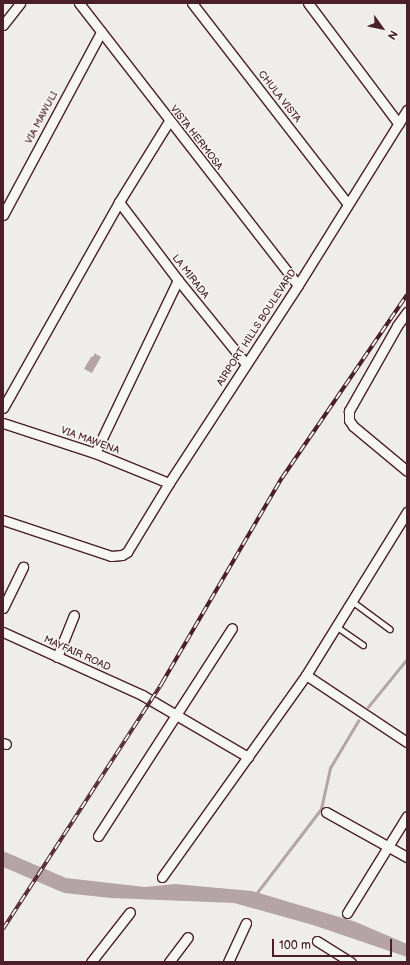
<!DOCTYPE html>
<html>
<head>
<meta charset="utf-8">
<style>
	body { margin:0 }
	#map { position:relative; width:410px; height:965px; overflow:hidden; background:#efedea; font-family:"Balsamiq Sans",sans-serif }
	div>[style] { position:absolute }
	.water>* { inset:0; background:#b4a4a5 }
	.stream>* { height:2.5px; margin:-1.25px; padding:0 1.25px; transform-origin:1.25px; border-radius:1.25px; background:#b4a4a5 }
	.roads { filter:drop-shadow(1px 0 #4a1f2b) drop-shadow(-1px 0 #4a1f2b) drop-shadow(0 1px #4a1f2b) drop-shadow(0 -1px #4a1f2b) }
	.lane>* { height:4.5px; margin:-2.25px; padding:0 2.25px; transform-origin:2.25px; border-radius:2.25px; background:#f6f6f2 }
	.street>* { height:9px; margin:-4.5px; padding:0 4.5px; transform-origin:4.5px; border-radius:4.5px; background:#f6f6f2 }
	.rail>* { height:4px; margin-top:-2px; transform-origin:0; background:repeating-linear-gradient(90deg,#f6f6f2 0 8px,#4a1f2b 0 16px); box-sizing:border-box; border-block:1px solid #4a1f2b }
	span { translate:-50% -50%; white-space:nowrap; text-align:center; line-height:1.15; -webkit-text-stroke:3px #f6f6f2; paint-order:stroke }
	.street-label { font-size:10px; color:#4a1f2b }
	.frame { position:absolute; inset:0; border:4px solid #4a1f2b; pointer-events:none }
	.north { position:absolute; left:362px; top:8px; width:40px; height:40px; -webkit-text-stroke:3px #f6f6f2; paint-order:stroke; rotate:123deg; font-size:11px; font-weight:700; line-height:16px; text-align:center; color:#4a1f2b }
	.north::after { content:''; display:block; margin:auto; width:14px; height:18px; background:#4a1f2b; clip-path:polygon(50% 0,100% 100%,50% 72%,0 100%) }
	.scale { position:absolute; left:272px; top:939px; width:120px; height:18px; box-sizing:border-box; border:2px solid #4a1f2b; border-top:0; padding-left:5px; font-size:12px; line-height:14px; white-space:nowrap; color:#4a1f2b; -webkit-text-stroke:3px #f6f6f2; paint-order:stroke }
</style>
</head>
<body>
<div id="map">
	<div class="water">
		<i style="clip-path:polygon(94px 353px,101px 357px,92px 373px,84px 369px,91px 357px,94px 356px)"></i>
		<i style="clip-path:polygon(3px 851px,66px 878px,145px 887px,175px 884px,252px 891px,356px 922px,407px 944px,407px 957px,313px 925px,234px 903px,111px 898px,64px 893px,3px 867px)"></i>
	</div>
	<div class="stream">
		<i style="left:368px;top:707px;width:62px;rotate:-50.9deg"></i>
		<i style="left:256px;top:894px;width:107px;rotate:-52.6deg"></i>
		<i style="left:321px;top:809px;width:42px;rotate:-77.6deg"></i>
		<i style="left:330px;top:768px;width:55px;rotate:-59.2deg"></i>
	</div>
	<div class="roads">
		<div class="lane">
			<i style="left:352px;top:601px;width:47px;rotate:36.4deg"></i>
			<i style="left:336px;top:626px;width:33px;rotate:35deg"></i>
		</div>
		<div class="street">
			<i style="left:79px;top:3px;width:357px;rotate:52.2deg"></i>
			<i style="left:192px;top:3px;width:254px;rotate:52.2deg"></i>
			<i style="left:308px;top:3px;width:151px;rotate:53.1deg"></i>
			<i style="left:3px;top:25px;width:28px;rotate:-52deg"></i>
			<i style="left:119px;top:202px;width:98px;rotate:52.9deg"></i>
			<i style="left:178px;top:280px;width:108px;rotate:51deg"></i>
			<i style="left:3px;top:215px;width:208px;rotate:-61.8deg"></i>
			<i style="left:407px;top:312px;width:17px;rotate:126deg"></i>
			<i style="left:397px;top:326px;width:98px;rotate:119.5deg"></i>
			<i style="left:349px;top:411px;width:9px;rotate:90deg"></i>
			<i style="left:349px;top:420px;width:7px;rotate:56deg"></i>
			<i style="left:353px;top:426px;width:70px;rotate:39.8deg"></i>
			<i style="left:3px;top:408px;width:236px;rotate:-60.6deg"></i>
			<i style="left:119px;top:202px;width:95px;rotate:-58.3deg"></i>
			<i style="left:3px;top:423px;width:97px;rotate:18.1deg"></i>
			<i style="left:95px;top:453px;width:80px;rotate:22.1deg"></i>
			<i style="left:95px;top:453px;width:192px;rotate:-64.4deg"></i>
			<i style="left:3px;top:520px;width:114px;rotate:18.4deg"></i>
			<i style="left:111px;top:556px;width:11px;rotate:-5deg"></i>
			<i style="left:122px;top:555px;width:6px;rotate:-31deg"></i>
			<i style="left:127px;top:552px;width:81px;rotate:-58.7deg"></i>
			<i style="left:169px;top:483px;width:236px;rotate:-56.9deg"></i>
			<i style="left:298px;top:285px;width:206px;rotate:-58.1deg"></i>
			<i style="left:3px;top:608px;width:46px;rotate:-64deg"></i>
			<i style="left:3px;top:632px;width:153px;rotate:24.4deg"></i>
			<i style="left:142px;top:695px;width:123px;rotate:30.3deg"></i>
			<i style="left:57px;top:657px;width:45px;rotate:-68deg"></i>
			<i style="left:306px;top:675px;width:121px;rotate:33.6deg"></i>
			<i style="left:3px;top:743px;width:3px;rotate:18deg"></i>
			<i style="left:326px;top:812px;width:93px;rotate:29.1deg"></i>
			<i style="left:98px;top:836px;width:247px;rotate:-57.2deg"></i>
			<i style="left:162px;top:877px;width:248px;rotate:-54.5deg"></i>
			<i style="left:306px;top:675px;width:192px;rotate:-58.2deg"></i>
			<i style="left:347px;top:913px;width:114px;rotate:-58.3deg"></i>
			<i style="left:317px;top:941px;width:40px;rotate:32deg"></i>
			<i style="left:91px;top:962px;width:63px;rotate:-52deg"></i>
			<i style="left:169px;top:962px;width:31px;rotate:-53deg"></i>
			<i style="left:228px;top:962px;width:43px;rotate:-65.2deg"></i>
		</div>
	</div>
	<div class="rail">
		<i style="left:3px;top:929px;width:293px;rotate:-57.1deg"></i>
		<i style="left:162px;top:683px;width:238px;rotate:-59.7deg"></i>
		<i style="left:282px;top:478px;width:222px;rotate:-55.7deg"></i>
	</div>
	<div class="street-label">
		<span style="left:279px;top:97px;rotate:52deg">CHULA VISTA</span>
		<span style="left:42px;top:118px;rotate:-62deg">VIA MAWULI</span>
		<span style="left:196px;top:138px;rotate:52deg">VISTA HERMOSA</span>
		<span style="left:190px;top:277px;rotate:52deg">LA MIRADA</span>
		<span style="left:257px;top:328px;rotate:-57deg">AIRPORT HILLS BOULEVARD</span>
		<span style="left:90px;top:441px;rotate:20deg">VIA MAWENA</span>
		<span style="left:77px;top:654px;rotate:24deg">MAYFAIR ROAD</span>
	</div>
	<div class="frame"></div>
	<div class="north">N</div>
	<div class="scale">100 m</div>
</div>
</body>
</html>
